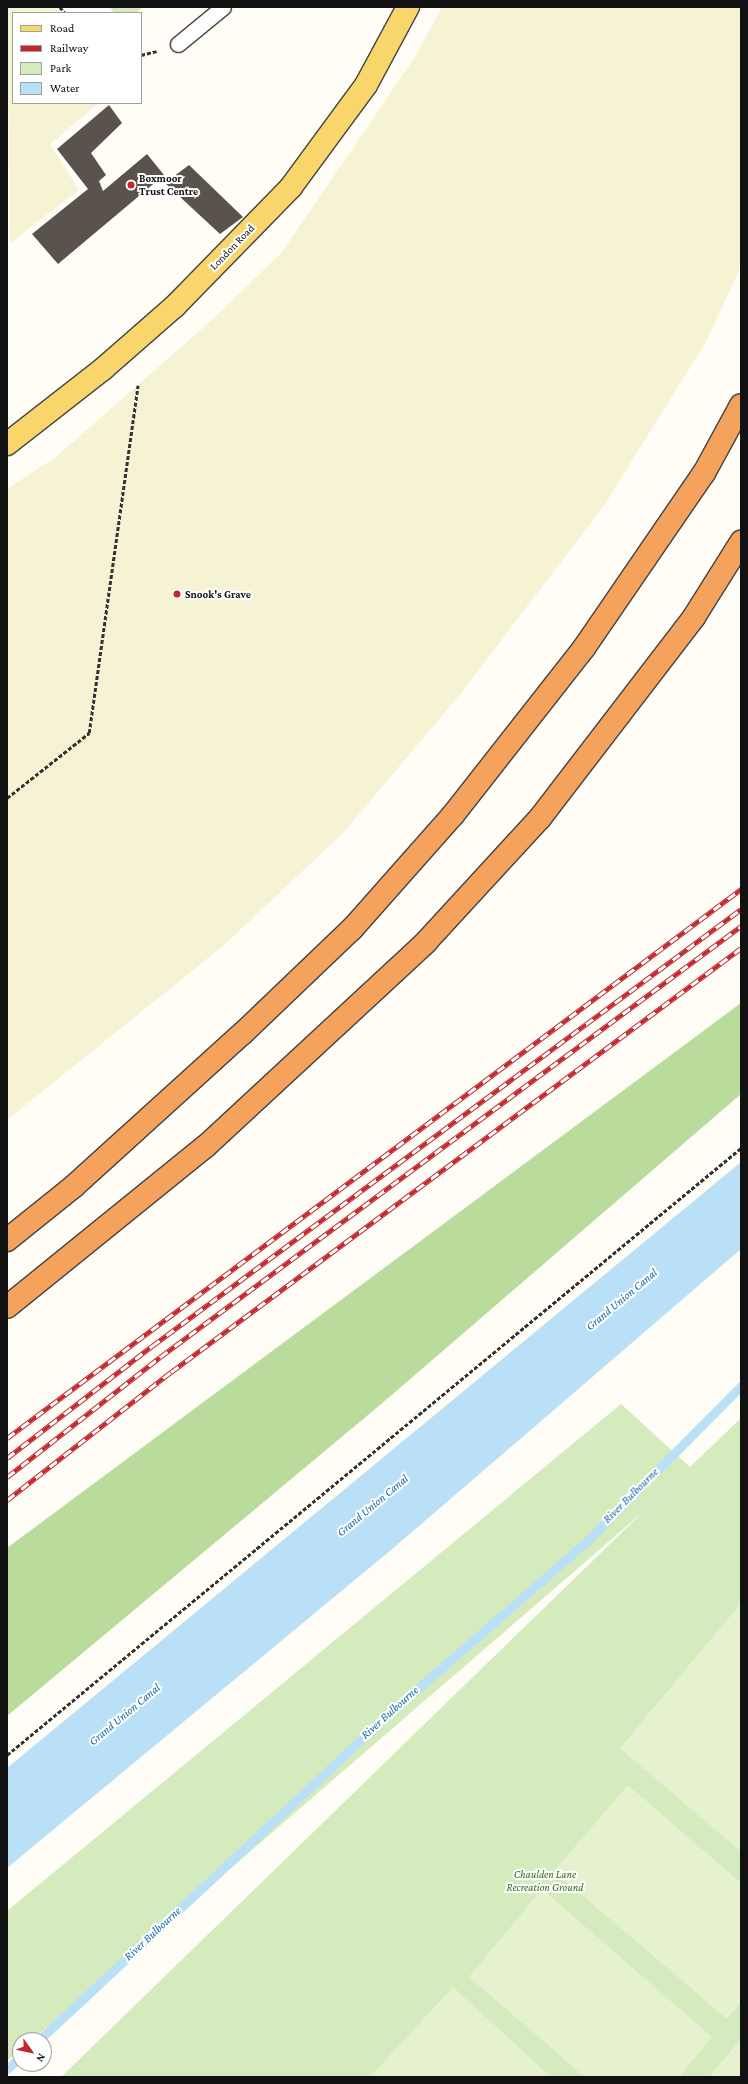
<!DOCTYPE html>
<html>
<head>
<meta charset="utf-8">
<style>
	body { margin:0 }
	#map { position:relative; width:748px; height:2084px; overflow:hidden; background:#fffdf5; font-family:"Crimson Pro",serif }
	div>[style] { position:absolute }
	.farmland>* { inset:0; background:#f6f3d4 }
	.green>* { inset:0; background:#d5ebbd }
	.forest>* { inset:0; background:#b9dc9c }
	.pitch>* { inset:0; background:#e6f2cf }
	.water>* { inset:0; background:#b9e0f7 }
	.stream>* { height:9px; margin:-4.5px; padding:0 4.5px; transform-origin:4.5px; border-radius:4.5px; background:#b9e0f7 }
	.building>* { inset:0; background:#5a524d }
	.path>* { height:2.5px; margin-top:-1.25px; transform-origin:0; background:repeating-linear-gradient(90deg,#333 0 4px,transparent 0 6px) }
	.roads { filter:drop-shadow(1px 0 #444) drop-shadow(-1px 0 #444) drop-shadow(0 1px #444) drop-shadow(0 -1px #444) }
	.lane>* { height:15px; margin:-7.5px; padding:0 7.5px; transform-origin:7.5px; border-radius:7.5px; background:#fff }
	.primary>* { height:22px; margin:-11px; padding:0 11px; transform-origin:11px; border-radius:11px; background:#f9d66b }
	.highway>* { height:22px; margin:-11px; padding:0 11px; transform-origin:11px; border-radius:11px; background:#f5a25d }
	.rail>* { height:4.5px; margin-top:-2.25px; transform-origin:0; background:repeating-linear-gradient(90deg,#fff 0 9px,#c4262e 0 18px); box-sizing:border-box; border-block:1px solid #c4262e }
	.dots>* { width:11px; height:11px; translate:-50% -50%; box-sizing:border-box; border:2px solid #fff; border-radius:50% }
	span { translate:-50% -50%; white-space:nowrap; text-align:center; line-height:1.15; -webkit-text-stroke:4px #fff; paint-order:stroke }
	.poi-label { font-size:11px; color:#111; font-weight:700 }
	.left { translate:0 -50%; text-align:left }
	.street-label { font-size:11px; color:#111 }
	.park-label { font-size:11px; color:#2f6b1f; font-style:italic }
	.water-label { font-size:12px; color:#1768a6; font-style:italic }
	.frame { position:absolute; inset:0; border:8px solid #111; pointer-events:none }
	.legend { position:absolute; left:12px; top:12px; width:130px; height:92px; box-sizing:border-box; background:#fff; border:1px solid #a0a0a0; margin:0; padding:5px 7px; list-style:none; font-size:12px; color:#111 }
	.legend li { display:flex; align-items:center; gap:8px; height:20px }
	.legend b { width:20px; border:1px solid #a0a0a0 }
	.north { position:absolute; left:12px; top:2032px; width:40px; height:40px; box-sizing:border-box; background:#fff; border:1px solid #a0a0a0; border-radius:50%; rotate:123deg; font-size:11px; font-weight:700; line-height:16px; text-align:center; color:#111 }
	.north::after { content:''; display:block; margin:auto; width:14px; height:18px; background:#c4262e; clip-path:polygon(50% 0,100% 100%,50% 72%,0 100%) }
</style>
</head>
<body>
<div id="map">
	<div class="farmland">
		<i style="clip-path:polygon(7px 7px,54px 7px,59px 13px,13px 13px,13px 103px,99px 103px,50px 144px,79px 190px,10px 243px)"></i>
		<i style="clip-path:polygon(442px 7px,741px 7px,741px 266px,706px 342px,605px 504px,463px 691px,343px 833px,223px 946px,7px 1120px,7px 489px,56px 457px,213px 319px,282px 252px,415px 57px)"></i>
	</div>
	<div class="green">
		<i style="clip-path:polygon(110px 7px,143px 7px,136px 13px,114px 13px)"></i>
		<i style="clip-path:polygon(621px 1404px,690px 1467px,741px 1418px,741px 2077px,61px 2077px,643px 1512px,32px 2040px,20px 2040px,20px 2050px,7px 2061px,7px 1911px)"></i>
	</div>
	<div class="forest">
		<i style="clip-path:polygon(741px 1003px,741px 1094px,380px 1405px,7px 1716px,7px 1548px)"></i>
	</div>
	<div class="pitch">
		<i style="clip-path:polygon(741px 1603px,741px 1847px,739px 1850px,620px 1748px)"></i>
		<i style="clip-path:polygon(628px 1785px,741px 1883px,741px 2002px,727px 2019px,554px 1871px)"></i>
		<i style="clip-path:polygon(542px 1889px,712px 2037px,679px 2077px,585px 2077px,469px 1977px)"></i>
		<i style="clip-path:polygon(453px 1987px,551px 2077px,370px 2077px)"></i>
		<i style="clip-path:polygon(741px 2039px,741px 2077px,709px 2077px)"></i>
	</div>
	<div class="water">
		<i style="clip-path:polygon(741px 1162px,741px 1249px,391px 1550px,7px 1868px,7px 1768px)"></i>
	</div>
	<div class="stream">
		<i style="left:39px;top:2040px;width:471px;rotate:-43deg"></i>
		<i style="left:383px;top:1719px;width:269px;rotate:-41.1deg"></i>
		<i style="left:586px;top:1542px;width:220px;rotate:-45.2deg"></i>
		<i style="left:7px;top:2069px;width:18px;rotate:-43deg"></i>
	</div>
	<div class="building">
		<i style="clip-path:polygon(109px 105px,122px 123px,91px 153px,106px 175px,99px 181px,103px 191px,147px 154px,164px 175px,58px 264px,32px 234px,88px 189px,57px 149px)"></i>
		<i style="clip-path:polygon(189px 165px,243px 217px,220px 234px,165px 183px)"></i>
	</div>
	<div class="path">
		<i style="left:60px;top:7px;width:8px;rotate:50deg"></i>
		<i style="left:141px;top:55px;width:16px;rotate:-14deg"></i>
		<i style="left:7px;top:798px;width:105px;rotate:-38.4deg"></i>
		<i style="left:89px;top:733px;width:351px;rotate:-82deg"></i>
		<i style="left:7px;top:1755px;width:952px;rotate:-39.59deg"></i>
	</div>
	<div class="roads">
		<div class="lane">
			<i style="left:178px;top:44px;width:58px;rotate:-39.4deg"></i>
		</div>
		<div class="primary">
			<i style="left:7px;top:444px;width:122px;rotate:-38deg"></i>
			<i style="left:103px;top:369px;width:96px;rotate:-41.2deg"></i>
			<i style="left:175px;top:306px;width:166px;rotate:-45.7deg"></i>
			<i style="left:291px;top:187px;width:127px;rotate:-53.7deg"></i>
			<i style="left:366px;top:85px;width:89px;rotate:-61.7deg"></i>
		</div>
		<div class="highway">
			<i style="left:7px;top:1240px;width:85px;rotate:-38.8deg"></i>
			<i style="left:73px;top:1187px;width:229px;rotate:-42.2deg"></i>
			<i style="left:243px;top:1033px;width:151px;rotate:-43.7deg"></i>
			<i style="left:352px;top:929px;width:152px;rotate:-48.5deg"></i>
			<i style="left:453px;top:815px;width:212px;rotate:-51.9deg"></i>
			<i style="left:584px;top:648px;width:212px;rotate:-55.6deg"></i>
			<i style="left:704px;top:473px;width:77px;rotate:-61.4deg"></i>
			<i style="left:7px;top:1307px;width:256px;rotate:-39deg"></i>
			<i style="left:206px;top:1146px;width:299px;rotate:-42.8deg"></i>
			<i style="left:425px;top:943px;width:170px;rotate:-47.4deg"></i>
			<i style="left:540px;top:818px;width:253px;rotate:-52.5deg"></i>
			<i style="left:694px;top:617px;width:89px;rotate:-57.9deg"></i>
		</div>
	</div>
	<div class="rail">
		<i style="left:7px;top:1438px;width:917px;rotate:-36.79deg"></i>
		<i style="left:7px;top:1458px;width:183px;rotate:-37.7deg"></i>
		<i style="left:152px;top:1346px;width:733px;rotate:-36.57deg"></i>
		<i style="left:7px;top:1477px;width:194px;rotate:-38.1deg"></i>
		<i style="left:160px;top:1357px;width:723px;rotate:-36.57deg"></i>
		<i style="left:7px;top:1500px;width:208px;rotate:-38deg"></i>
		<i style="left:171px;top:1372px;width:710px;rotate:-36.64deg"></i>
	</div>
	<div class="dots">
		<i style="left:131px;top:185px;background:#c4262e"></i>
		<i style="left:177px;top:594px;background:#c4262e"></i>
	</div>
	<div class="poi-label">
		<span class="left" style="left:139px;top:185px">Boxmoor<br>Trust Centre</span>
		<span class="left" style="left:185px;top:594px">Snook's Grave</span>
	</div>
	<div class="street-label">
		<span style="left:232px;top:247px;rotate:-46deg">London Road</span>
	</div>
	<div class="park-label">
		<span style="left:545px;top:1881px">Chaulden Lane<br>Recreation Ground</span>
	</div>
	<div class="water-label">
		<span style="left:622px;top:1300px;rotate:-40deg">Grand Union Canal</span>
		<span style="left:631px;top:1496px;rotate:-45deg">River Bulbourne</span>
		<span style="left:373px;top:1506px;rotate:-40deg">Grand Union Canal</span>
		<span style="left:390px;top:1713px;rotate:-42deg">River Bulbourne</span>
		<span style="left:125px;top:1715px;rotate:-40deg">Grand Union Canal</span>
		<span style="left:153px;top:1934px;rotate:-43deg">River Bulbourne</span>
	</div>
	<div class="frame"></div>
	<ul class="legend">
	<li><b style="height:5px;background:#f9d66b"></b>Road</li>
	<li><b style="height:5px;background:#c4262e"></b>Railway</li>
	<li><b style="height:11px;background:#d5ebbd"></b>Park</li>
	<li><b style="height:11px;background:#b9e0f7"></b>Water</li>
	</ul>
	<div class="north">N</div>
</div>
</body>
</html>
